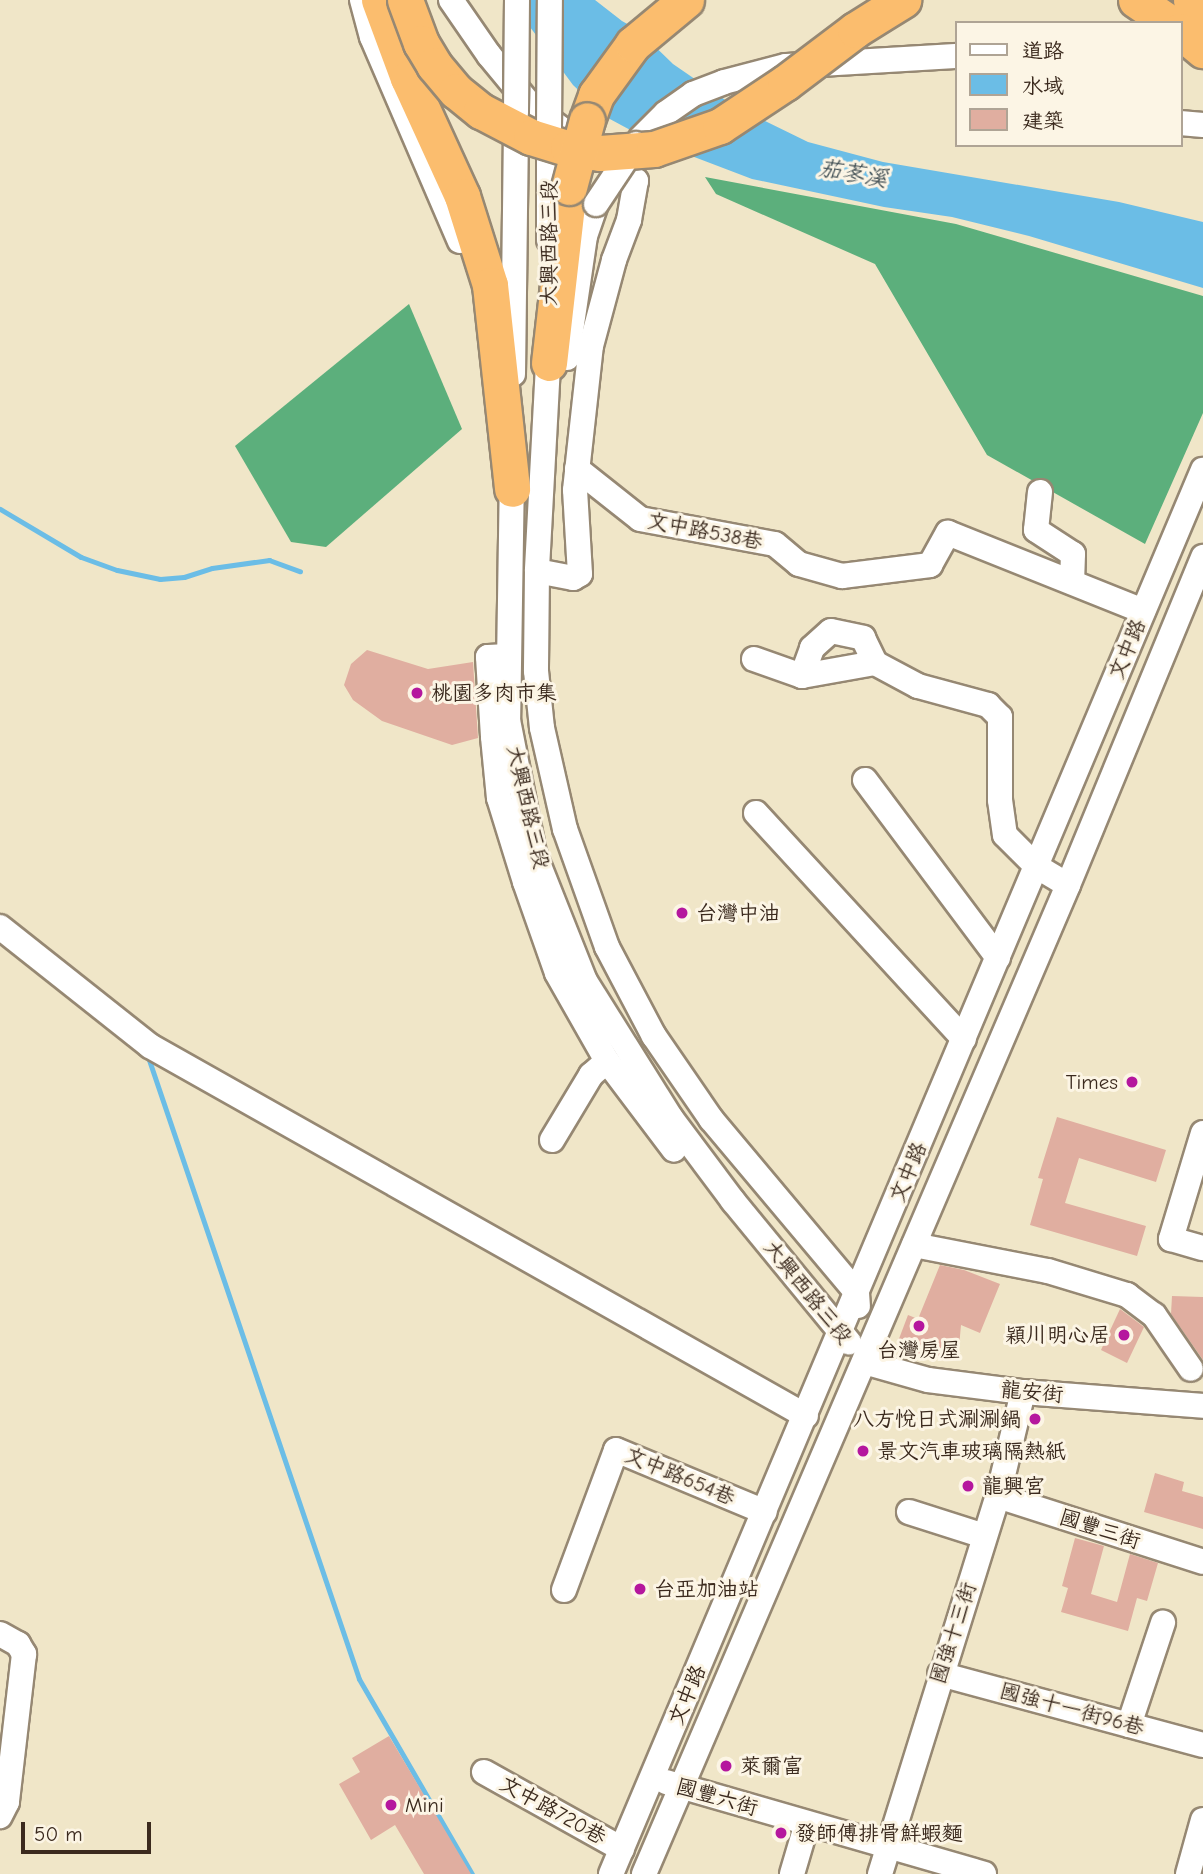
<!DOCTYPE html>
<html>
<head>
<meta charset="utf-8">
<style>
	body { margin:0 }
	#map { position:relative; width:1203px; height:1874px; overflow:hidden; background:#f0e6c8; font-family:"Comic Neue","LXGW WenKai TC",sans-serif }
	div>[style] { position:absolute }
	.forest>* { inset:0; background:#5caf7c }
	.water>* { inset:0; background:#6bbde6 }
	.stream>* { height:5px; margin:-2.5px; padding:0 2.5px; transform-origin:2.5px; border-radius:2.5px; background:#6bbde6 }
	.building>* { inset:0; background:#e0aea0 }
	.roads { filter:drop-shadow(2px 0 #968873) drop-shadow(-2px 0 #968873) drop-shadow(0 2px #968873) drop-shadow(0 -2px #968873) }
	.minor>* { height:24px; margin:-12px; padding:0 12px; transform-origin:12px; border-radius:12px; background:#fff }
	.highway>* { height:35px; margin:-17.5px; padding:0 17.5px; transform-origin:17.5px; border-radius:17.5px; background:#fbbd6e }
	.bridges { filter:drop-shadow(2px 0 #968873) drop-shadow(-2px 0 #968873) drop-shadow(0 2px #968873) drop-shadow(0 -2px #968873) }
	.minor-bridge>* { height:24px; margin:-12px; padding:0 12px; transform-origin:12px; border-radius:12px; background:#fff }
	.highway-bridge>* { height:35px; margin:-17.5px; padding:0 17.5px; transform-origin:17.5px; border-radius:17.5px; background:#fbbd6e }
	.dots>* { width:19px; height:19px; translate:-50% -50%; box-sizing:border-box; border:4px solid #fcf5e5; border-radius:50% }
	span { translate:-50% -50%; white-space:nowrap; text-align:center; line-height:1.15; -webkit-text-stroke:6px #fcf5e5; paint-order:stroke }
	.street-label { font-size:21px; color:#3b2a1e }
	.poi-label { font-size:21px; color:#3b2a1e }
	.left { translate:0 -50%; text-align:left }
	.right { translate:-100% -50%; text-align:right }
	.water-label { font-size:23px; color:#49565a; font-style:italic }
	.legend { position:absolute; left:955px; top:21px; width:228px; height:126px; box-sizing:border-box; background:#fcf5e5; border:2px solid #afa495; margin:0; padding:9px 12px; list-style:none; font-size:21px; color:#3b2a1e }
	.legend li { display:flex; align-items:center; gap:14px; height:35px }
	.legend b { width:35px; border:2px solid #afa495 }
	.scale { position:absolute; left:21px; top:1822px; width:130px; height:32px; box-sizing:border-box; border:4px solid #3b2a1e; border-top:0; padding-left:9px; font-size:21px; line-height:24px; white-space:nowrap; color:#3b2a1e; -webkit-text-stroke:5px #fcf5e5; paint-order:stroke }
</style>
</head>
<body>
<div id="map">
	<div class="forest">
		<i style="clip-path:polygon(705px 177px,956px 224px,1203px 296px,1203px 413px,1145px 544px,987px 455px,875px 264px,716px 194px)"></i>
		<i style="clip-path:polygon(409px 304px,462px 429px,326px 547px,291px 542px,235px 446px)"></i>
	</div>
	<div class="water">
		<i style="clip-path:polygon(510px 0,595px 0,622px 21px,638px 30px,673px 64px,734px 106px,808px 142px,883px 162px,1119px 202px,1203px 222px,1203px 288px,1029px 236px,952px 217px,884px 207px,752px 179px,647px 139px,608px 118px,573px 85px)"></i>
	</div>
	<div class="stream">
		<i style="left:0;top:509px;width:94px;rotate:30.7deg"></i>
		<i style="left:81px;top:557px;width:38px;rotate:20deg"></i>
		<i style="left:117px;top:570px;width:44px;rotate:11.8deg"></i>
		<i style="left:160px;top:579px;width:24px;rotate:-5deg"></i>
		<i style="left:184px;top:577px;width:29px;rotate:-18deg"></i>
		<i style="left:212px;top:568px;width:58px;rotate:-8deg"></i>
		<i style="left:269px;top:560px;width:33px;rotate:20deg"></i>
		<i style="left:147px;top:1054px;width:660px;rotate:71.26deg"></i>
		<i style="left:359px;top:1679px;width:225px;rotate:59.9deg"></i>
	</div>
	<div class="building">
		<i style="clip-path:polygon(367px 650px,428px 669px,473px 662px,478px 738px,452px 745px,382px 721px,353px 700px,344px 685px,351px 664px)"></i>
		<i style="clip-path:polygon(1057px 1117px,1166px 1150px,1156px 1182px,1079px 1158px,1065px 1203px,1146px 1226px,1137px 1256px,1030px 1225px,1043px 1179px,1038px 1178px)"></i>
		<i style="clip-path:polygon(940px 1265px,964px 1270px,1000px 1284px,980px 1333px,961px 1325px,958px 1358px,914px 1357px,900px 1350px,897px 1344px,908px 1315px,918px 1319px)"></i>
		<i style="clip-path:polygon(1172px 1296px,1203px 1297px,1203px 1360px,1171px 1314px)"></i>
		<i style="clip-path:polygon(1120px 1309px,1144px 1327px,1127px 1363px,1101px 1350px)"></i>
		<i style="clip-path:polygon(1155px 1473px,1184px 1482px,1182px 1491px,1203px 1497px,1203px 1529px,1144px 1512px)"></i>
		<i style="clip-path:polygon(1075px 1538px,1104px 1546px,1091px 1594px,1117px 1602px,1130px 1554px,1158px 1563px,1147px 1601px,1137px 1598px,1128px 1631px,1061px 1612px,1068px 1588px,1062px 1586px)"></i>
		<i style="clip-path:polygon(389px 1736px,471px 1874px,424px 1874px,395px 1825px,371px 1840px,339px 1784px,360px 1772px,352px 1758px)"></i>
	</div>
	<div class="roads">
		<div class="minor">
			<i style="left:362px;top:0;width:38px;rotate:75deg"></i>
			<i style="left:372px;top:37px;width:222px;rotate:66.7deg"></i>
			<i style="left:451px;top:0;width:67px;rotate:55.4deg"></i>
			<i style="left:489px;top:55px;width:66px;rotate:50.5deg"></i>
			<i style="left:531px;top:106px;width:39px;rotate:37deg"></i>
			<i style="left:1180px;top:123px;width:23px;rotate:5deg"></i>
			<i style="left:641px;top:138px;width:35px;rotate:-45deg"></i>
			<i style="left:666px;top:113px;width:33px;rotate:-35deg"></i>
			<i style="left:693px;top:94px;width:33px;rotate:-21deg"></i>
			<i style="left:724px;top:82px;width:64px;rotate:-14.5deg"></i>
			<i style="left:786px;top:66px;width:170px;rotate:-3.4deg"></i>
			<i style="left:549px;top:240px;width:110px;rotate:-90deg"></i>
			<i style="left:549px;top:347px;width:224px;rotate:93.1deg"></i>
			<i style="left:537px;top:571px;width:100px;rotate:90.6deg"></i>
			<i style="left:536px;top:671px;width:57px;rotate:84deg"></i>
			<i style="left:542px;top:728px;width:104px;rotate:77.2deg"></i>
			<i style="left:565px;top:829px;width:125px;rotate:70.4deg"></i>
			<i style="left:607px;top:947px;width:101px;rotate:62.2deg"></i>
			<i style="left:654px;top:1036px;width:101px;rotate:55.5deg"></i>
			<i style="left:711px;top:1119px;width:227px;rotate:50deg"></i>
			<i style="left:857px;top:1293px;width:13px;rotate:86deg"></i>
			<i style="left:567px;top:358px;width:123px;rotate:-81.6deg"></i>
			<i style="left:585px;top:236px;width:34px;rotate:-71deg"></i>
			<i style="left:513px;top:374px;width:258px;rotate:-89.3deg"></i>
			<i style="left:577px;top:469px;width:80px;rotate:38.4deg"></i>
			<i style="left:640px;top:519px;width:137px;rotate:10.5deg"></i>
			<i style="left:775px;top:544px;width:31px;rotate:40deg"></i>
			<i style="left:799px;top:564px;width:45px;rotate:15.6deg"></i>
			<i style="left:842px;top:576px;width:89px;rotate:-7.1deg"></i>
			<i style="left:930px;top:565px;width:37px;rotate:-61deg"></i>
			<i style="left:948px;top:533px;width:210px;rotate:21.8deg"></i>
			<i style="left:512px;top:473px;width:247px;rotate:90.9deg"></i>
			<i style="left:508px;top:720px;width:136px;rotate:78.9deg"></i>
			<i style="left:534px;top:853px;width:138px;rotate:68.3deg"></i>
			<i style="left:585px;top:981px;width:162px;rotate:57.9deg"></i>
			<i style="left:671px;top:1118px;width:104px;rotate:53.2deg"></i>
			<i style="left:733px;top:1201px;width:183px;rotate:50.6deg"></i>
			<i style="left:1040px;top:492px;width:38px;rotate:96deg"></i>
			<i style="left:1036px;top:530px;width:44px;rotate:33deg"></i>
			<i style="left:1073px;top:554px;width:28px;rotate:92deg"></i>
			<i style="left:537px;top:571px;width:37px;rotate:11deg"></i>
			<i style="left:573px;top:578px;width:8px;rotate:-30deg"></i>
			<i style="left:580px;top:574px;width:84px;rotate:-93.4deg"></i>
			<i style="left:575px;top:490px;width:145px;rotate:-83.7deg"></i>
			<i style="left:591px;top:346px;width:89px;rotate:-75deg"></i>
			<i style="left:614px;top:260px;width:43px;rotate:-69.4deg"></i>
			<i style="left:629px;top:220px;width:40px;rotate:-80deg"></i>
			<i style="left:636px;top:181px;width:40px;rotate:-145.1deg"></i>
			<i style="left:508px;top:656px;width:20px;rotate:177deg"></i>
			<i style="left:488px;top:657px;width:80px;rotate:86.4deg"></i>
			<i style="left:493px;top:737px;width:61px;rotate:84.4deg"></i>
			<i style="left:499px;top:798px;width:88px;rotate:72.8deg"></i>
			<i style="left:525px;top:882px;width:96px;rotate:70.6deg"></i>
			<i style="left:557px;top:973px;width:101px;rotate:60.4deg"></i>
			<i style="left:607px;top:1061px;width:111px;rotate:53deg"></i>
			<i style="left:754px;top:659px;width:51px;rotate:19.5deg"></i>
			<i style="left:802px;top:676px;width:74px;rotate:-10.1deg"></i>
			<i style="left:875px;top:663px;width:49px;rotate:28.1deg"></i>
			<i style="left:918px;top:686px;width:73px;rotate:15.2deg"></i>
			<i style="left:988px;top:705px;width:17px;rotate:45deg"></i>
			<i style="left:1000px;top:717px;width:83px;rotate:90deg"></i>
			<i style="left:1000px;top:800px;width:35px;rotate:82deg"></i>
			<i style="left:1005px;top:835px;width:44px;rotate:45deg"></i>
			<i style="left:1036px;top:866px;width:37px;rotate:31deg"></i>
			<i style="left:802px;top:676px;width:30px;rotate:-70deg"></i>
			<i style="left:812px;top:648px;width:25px;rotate:-42deg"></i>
			<i style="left:831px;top:631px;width:33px;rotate:12deg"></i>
			<i style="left:863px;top:638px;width:28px;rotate:64deg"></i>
			<i style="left:865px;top:780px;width:222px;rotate:53.2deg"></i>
			<i style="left:756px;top:813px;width:307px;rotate:47.4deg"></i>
			<i style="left:0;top:927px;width:191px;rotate:38.4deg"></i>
			<i style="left:150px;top:1046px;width:753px;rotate:29.42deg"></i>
			<i style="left:1203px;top:1133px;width:111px;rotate:106.8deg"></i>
			<i style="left:1171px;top:1239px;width:33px;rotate:16deg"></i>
			<i style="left:552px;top:1140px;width:76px;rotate:-59deg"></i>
			<i style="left:591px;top:1075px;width:21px;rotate:-41deg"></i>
			<i style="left:914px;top:1245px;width:136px;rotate:11deg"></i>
			<i style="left:1048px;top:1271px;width:83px;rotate:16.9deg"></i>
			<i style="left:1127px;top:1295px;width:34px;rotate:37deg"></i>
			<i style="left:1154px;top:1315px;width:65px;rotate:55.6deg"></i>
			<i style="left:864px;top:1362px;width:66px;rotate:15.7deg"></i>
			<i style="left:928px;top:1380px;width:96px;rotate:7.2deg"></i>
			<i style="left:1023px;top:1392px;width:181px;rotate:4.4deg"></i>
			<i style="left:998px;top:1496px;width:215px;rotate:17.8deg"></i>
			<i style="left:909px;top:1512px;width:79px;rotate:17.7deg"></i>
			<i style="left:564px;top:1590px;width:149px;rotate:-69.6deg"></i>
			<i style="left:616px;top:1450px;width:161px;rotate:22.6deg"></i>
			<i style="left:0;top:1634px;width:21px;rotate:29deg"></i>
			<i style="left:18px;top:1644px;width:12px;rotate:59deg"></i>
			<i style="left:24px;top:1654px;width:149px;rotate:96.6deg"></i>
			<i style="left:7px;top:1802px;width:16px;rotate:117deg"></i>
			<i style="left:940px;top:1674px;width:272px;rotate:15.1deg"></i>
			<i style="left:1129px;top:1725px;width:108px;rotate:-71.6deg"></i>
			<i style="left:484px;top:1772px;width:158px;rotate:29.2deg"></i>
			<i style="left:666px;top:1782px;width:331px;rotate:16.1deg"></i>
			<i style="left:611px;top:1874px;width:1524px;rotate:-67.14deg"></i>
			<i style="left:644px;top:1874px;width:1076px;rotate:-66.79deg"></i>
			<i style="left:1068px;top:885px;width:355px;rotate:-67.6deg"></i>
			<i style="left:792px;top:1874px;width:53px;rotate:-73.6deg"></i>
			<i style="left:880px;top:1874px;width:396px;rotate:-72.7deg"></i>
			<i style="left:998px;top:1496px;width:107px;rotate:-76.5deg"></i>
			<i style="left:1188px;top:1874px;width:56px;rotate:-74.5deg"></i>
		</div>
		<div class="highway">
			<i style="left:379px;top:0;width:83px;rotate:69.6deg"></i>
			<i style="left:408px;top:78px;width:130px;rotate:65.4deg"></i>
			<i style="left:462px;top:196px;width:93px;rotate:72.5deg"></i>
			<i style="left:490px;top:285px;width:205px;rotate:83.8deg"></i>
			<i style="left:1136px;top:0;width:41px;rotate:34.1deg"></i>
			<i style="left:1191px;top:0;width:18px;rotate:49deg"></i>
			<i style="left:1180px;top:31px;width:30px;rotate:40deg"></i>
			<i style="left:587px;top:120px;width:27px;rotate:-70deg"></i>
			<i style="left:596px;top:95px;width:63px;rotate:-54deg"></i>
			<i style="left:633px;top:44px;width:69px;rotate:-39.7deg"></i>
			<i style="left:549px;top:363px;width:177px;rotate:-83.5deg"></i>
		</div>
	</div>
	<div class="bridges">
		<div class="minor-bridge">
			<i style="left:516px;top:113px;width:113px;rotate:-89.5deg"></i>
			<i style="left:549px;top:129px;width:129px;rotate:-89.6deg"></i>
			<i style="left:596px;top:204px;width:72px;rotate:-56.3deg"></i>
		</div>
		<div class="highway-bridge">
			<i style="left:405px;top:0;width:46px;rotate:69.6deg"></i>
			<i style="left:421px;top:43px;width:26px;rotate:59deg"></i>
			<i style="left:434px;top:65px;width:34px;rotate:50deg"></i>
			<i style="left:456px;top:91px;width:32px;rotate:39deg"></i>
			<i style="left:481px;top:111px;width:56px;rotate:27.5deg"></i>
			<i style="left:531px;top:137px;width:39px;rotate:17deg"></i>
			<i style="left:568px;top:148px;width:32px;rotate:9deg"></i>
			<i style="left:600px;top:153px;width:54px;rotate:-4.2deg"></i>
			<i style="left:654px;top:149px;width:70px;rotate:-19.2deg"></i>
			<i style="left:720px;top:126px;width:78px;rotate:-33.5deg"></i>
			<i style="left:785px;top:83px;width:88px;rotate:-37.1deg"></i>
			<i style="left:855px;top:30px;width:57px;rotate:-32deg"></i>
			<i style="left:569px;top:187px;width:69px;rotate:-75deg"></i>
		</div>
	</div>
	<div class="dots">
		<i style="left:417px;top:693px;background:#b5179e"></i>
		<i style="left:682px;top:913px;background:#b5179e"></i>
		<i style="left:1132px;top:1082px;background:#b5179e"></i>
		<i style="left:919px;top:1326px;background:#b5179e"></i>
		<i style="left:1124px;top:1335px;background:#b5179e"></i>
		<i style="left:1035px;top:1419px;background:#b5179e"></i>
		<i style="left:863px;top:1451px;background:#b5179e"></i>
		<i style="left:968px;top:1486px;background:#b5179e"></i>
		<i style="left:640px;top:1589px;background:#b5179e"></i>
		<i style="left:726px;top:1766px;background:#b5179e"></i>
		<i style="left:391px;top:1805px;background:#b5179e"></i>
		<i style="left:781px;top:1833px;background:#b5179e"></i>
	</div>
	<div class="street-label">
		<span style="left:549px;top:243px;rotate:-90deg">大興西路三段</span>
		<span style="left:705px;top:531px;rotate:11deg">文中路538巷</span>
		<span style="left:1127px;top:649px;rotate:-67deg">文中路</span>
		<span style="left:528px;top:807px;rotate:77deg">大興西路三段</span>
		<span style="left:908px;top:1172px;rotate:-67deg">文中路</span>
		<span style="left:808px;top:1292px;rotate:51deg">大興西路三段</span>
		<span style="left:1032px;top:1392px;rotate:5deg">龍安街</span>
		<span style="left:680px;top:1476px;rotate:23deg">文中路654巷</span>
		<span style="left:1100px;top:1529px;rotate:18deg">國豐三街</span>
		<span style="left:953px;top:1633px;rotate:-72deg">國強十三街</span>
		<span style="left:687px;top:1695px;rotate:-67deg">文中路</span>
		<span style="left:1072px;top:1709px;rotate:15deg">國強十一街96巷</span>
		<span style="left:717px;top:1797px;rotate:16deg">國豐六街</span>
		<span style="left:553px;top:1810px;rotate:29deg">文中路720巷</span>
	</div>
	<div class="poi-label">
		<span class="left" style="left:431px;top:693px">桃園多肉市集</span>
		<span class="left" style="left:696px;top:913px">台灣中油</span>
		<span class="right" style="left:1118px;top:1082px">Times</span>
		<span class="right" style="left:1110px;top:1335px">穎川明心居</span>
		<span style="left:919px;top:1350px">台灣房屋</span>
		<span class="right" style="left:1021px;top:1419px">八方悅日式涮涮鍋</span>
		<span class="left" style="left:877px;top:1451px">景文汽車玻璃隔熱紙</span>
		<span class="left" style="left:982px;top:1486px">龍興宮</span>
		<span class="left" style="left:654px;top:1589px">台亞加油站</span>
		<span class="left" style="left:740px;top:1766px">萊爾富</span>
		<span class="left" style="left:405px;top:1805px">Mini</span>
		<span class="left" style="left:795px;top:1833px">發師傅排骨鮮蝦麵</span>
	</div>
	<div class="water-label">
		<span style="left:853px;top:174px;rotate:10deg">茄苳溪</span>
	</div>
	<ul class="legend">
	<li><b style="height:9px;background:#fff"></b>道路</li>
	<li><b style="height:19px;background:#6bbde6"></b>水域</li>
	<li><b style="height:19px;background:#e0aea0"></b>建築</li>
	</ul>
	<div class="scale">50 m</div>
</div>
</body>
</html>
